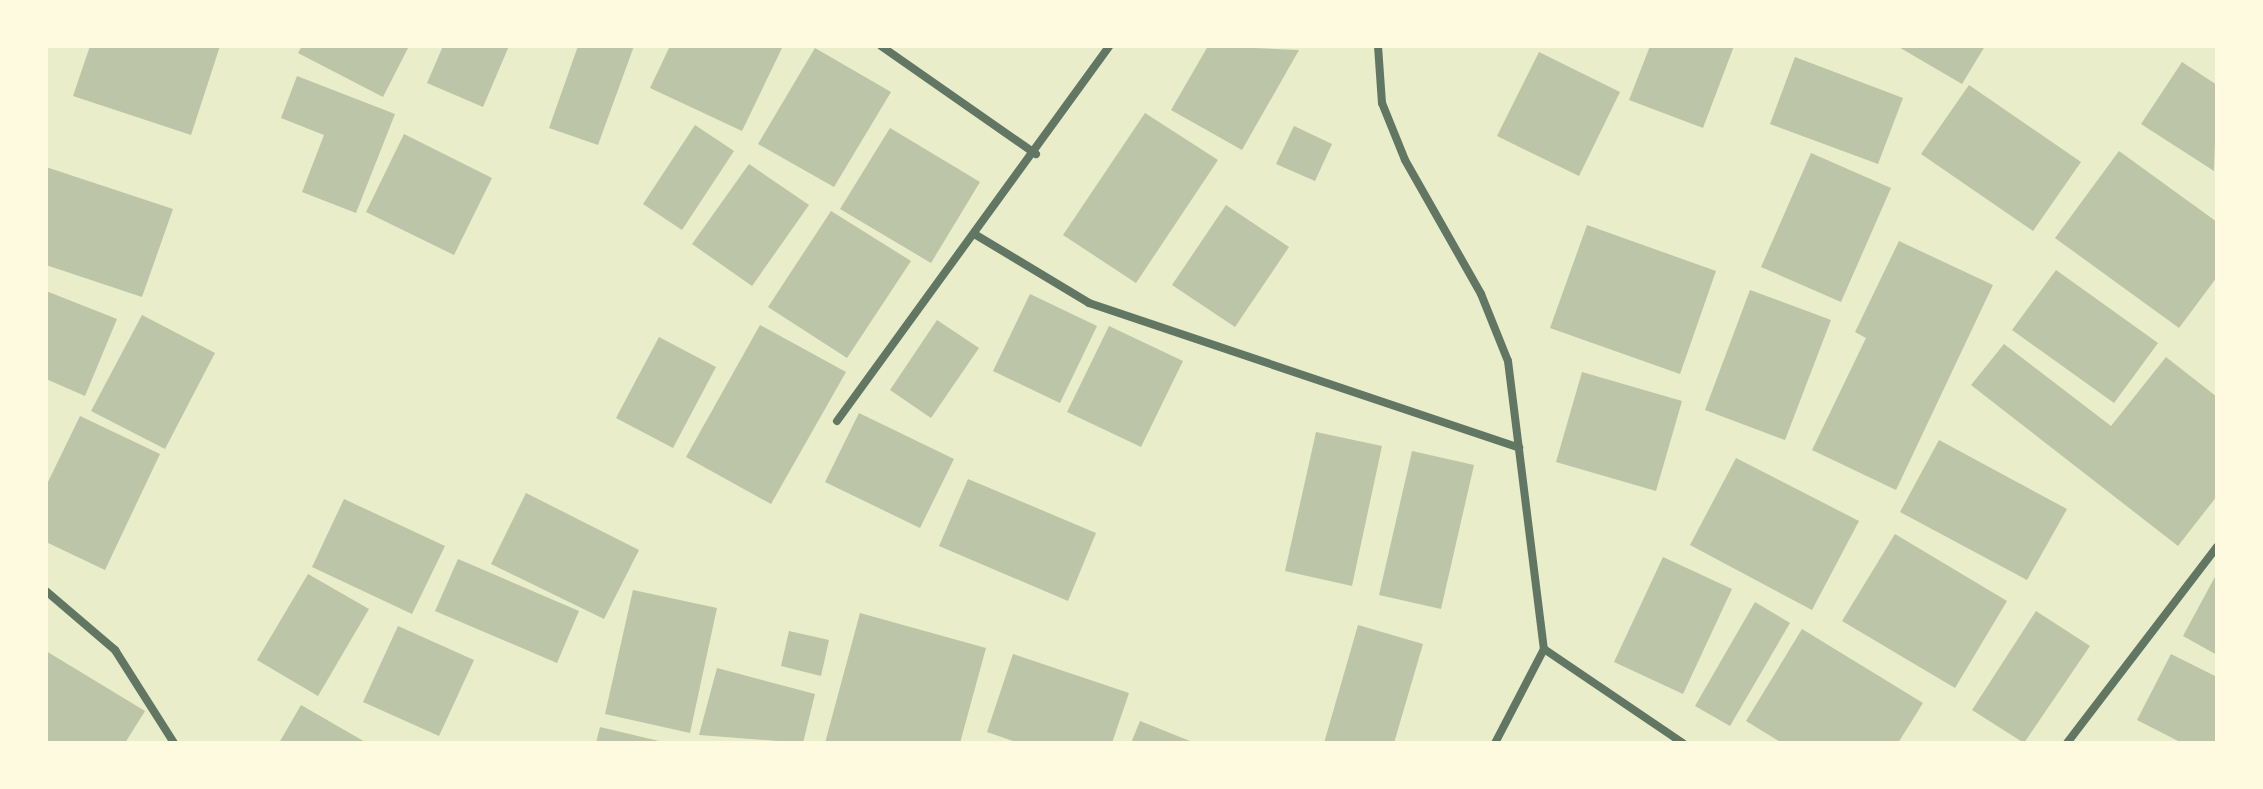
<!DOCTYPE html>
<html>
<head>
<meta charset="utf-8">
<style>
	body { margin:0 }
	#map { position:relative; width:2263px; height:789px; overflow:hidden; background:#e9edc9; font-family:Ubuntu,sans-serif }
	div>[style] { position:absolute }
	.building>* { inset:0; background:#bcc5a7 }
	.minor>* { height:8px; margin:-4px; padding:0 4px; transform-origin:4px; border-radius:4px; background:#617663 }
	span { translate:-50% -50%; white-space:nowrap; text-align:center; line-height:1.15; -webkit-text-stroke:6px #fefae0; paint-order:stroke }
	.frame { position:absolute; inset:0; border:48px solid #fefae0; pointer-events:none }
</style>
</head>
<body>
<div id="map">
	<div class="building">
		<i style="clip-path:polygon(90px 46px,220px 46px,191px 135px,73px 96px)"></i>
		<i style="clip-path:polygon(302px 46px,409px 46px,383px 97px,298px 53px)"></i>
		<i style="clip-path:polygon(443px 46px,509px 46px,483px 107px,427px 83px)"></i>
		<i style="clip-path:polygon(578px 46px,634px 46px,598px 145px,549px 128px)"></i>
		<i style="clip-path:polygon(670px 46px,783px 46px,742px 131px,650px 88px)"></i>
		<i style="clip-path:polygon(1208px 46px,1299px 50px,1242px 150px,1171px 110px)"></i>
		<i style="clip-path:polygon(1650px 46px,1734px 46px,1703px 128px,1629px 100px)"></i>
		<i style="clip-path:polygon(1897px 46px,1985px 46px,1962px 84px)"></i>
		<i style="clip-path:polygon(815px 48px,891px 92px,834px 187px,758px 144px)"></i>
		<i style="clip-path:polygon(1539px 52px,1620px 92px,1579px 176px,1497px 136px)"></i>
		<i style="clip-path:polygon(1795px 57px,1903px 98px,1878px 164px,1770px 124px)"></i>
		<i style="clip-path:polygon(2182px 62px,2217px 85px,2214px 171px,2141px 124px)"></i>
		<i style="clip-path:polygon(297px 76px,395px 114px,356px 213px,302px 192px,324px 135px,281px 118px)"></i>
		<i style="clip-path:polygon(1969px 85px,2081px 162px,2033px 231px,1921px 154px)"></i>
		<i style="clip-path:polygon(1145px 113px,1218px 160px,1136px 283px,1063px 235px)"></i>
		<i style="clip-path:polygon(695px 125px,734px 151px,682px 230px,643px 204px)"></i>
		<i style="clip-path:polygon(1294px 126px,1332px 144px,1315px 181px,1276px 164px)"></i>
		<i style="clip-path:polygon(890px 128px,980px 182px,931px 263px,840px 209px)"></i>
		<i style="clip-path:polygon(404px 134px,492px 178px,454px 255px,366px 212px)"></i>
		<i style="clip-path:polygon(2119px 151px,2217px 222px,2217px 277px,2179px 328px,2055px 238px)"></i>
		<i style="clip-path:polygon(1811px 153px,1891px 188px,1841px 302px,1761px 267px)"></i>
		<i style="clip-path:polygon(749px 164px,809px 205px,752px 286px,692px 244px)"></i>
		<i style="clip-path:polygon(46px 167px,173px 209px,142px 297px,46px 265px)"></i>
		<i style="clip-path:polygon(1226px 205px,1289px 247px,1235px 327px,1172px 285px)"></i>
		<i style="clip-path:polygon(831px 211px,911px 261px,847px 358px,768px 307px)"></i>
		<i style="clip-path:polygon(1587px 225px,1716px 271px,1680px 374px,1550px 328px)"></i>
		<i style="clip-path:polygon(1899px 241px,1993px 285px,1896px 490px,1812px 450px,1866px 338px,1855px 332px)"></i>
		<i style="clip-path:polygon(2056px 270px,2158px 343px,2114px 403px,2012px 330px)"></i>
		<i style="clip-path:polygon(1750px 290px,1831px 320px,1785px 440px,1705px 410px)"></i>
		<i style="clip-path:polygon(46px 291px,117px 319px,85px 396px,46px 379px)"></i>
		<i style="clip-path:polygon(1030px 294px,1097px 326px,1060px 403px,993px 371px)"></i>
		<i style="clip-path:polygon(142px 315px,215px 353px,165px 449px,91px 411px)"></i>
		<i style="clip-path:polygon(937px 320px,979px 348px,931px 418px,890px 390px)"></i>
		<i style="clip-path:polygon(760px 325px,846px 372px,771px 504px,686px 457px)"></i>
		<i style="clip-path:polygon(1109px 326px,1183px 361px,1141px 447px,1067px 412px)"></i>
		<i style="clip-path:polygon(659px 337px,716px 367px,673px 448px,616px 418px)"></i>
		<i style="clip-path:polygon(2004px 344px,2111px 426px,2166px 357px,2217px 397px,2217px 496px,2178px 546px,1971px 385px)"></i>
		<i style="clip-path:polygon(1582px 372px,1682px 401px,1656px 491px,1556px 462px)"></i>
		<i style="clip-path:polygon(859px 413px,954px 459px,920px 528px,825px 482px)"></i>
		<i style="clip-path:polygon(80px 416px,160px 454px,105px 570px,46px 542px,46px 486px)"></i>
		<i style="clip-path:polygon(1316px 432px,1382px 446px,1352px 586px,1285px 571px)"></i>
		<i style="clip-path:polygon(1939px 440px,2067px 509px,2027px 580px,1900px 512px)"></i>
		<i style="clip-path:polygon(1412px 451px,1474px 465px,1441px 609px,1379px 595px)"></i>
		<i style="clip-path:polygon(1736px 458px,1859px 521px,1812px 610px,1690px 545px)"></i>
		<i style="clip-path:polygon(968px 479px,1096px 533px,1068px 601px,939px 546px)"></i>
		<i style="clip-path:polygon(526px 493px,639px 550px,604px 619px,491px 564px)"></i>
		<i style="clip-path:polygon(344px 499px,445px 546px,412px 614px,312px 567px)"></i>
		<i style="clip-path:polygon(1895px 534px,2007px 601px,1955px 688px,1842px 621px)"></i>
		<i style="clip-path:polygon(1663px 557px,1732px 589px,1683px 694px,1614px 662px)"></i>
		<i style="clip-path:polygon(458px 559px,579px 611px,557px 663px,435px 611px)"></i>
		<i style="clip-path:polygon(2217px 573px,2217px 655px,2183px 636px)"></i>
		<i style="clip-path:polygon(308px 574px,369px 609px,318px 696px,257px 660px)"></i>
		<i style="clip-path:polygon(633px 590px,717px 608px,690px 733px,605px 714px)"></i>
		<i style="clip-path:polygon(1755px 602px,1790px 623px,1730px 726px,1695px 706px)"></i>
		<i style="clip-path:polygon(2036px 611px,2090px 646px,2024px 743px,1972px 710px)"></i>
		<i style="clip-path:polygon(860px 613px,986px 648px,960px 743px,825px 743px)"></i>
		<i style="clip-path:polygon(1358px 625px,1423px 644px,1394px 743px,1324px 743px)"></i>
		<i style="clip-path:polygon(398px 626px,474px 660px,439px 736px,363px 702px)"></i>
		<i style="clip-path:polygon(1802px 629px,1923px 703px,1898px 743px,1782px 743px,1746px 721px)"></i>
		<i style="clip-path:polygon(789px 631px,829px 640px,821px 676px,781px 666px)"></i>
		<i style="clip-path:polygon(46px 651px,145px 711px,125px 743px,46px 743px)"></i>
		<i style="clip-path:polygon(1013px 654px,1129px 693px,1112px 743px,1019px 743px,987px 732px)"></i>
		<i style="clip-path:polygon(2171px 654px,2217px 677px,2217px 743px,2182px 743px,2137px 720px)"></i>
		<i style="clip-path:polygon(717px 668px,815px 694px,803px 743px,699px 735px)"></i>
		<i style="clip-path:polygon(301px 705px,367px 743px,279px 743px)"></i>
		<i style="clip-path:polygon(1140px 721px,1195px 743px,1131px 743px)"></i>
		<i style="clip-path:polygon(600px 727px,663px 742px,662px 743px,596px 743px)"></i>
	</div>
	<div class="minor">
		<i style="left:881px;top:46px;width:189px;rotate:34.9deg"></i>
		<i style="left:1378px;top:46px;width:57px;rotate:86deg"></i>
		<i style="left:1382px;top:103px;width:61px;rotate:68deg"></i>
		<i style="left:1405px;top:160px;width:154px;rotate:60.4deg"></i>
		<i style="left:1481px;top:294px;width:72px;rotate:68.1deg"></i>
		<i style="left:1508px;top:361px;width:290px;rotate:82.9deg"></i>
		<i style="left:1544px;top:649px;width:106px;rotate:117.5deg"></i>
		<i style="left:976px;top:235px;width:132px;rotate:31deg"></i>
		<i style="left:1089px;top:303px;width:454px;rotate:18.6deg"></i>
		<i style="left:837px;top:421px;width:463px;rotate:-54deg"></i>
		<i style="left:46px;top:591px;width:91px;rotate:40.5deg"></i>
		<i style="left:115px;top:650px;width:110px;rotate:57.6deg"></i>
		<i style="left:1544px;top:649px;width:168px;rotate:34.1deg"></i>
		<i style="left:2067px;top:743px;width:247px;rotate:-52.6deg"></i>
	</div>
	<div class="frame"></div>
</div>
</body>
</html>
